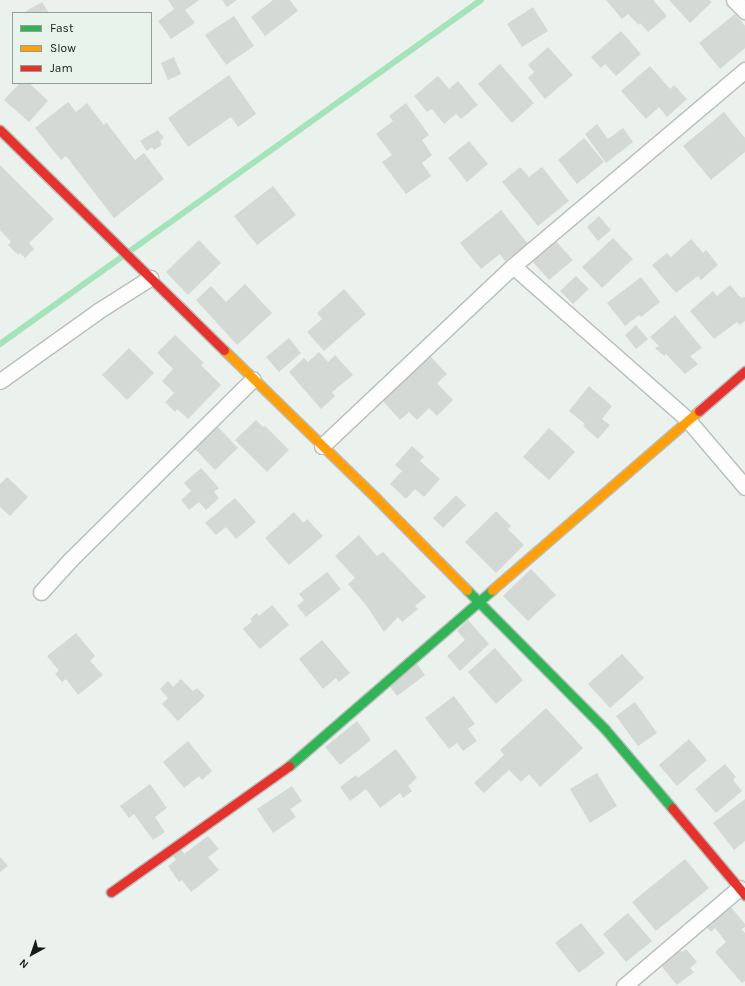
<!DOCTYPE html>
<html>
<head>
<meta charset="utf-8">
<style>
	body { margin:0 }
	#map { position:relative; width:745px; height:986px; overflow:hidden; background:#ebf1ec; font-family:Karla,sans-serif }
	div>[style] { position:absolute }
	.stream>* { height:6px; margin:-3px; padding:0 3px; transform-origin:3px; border-radius:3px; background:#a5e4ba }
	.building>* { inset:0; background:#d4d9d5 }
	.roads { filter:drop-shadow(1px 0 #b9beba) drop-shadow(-1px 0 #b9beba) drop-shadow(0 1px #b9beba) drop-shadow(0 -1px #b9beba) }
	.street>* { height:15px; margin:-7.5px; padding:0 7.5px; transform-origin:7.5px; border-radius:7.5px; background:#fcfdfc }
	.fast>* { height:9px; margin:-4.5px; padding:0 4.5px; transform-origin:4.5px; border-radius:4.5px; background:#30b455 }
	.slow>* { height:9px; margin:-4.5px; padding:0 4.5px; transform-origin:4.5px; border-radius:4.5px; background:#ff9f0a }
	.jam>* { height:9px; margin:-4.5px; padding:0 4.5px; transform-origin:4.5px; border-radius:4.5px; background:#e5322d }
	span { translate:-50% -50%; white-space:nowrap; text-align:center; line-height:1.15; -webkit-text-stroke:3px #e8f4eb; paint-order:stroke }
	.legend { position:absolute; left:12px; top:12px; width:140px; height:72px; box-sizing:border-box; background:#e8f4eb; border:1px solid #949d96; margin:0; padding:5px 7px; list-style:none; font-size:12px; color:#161b17 }
	.legend li { display:flex; align-items:center; gap:8px; height:20px }
	.legend b { width:20px; border:1px solid #949d96 }
	.north { position:absolute; left:12px; top:934px; width:40px; height:40px; -webkit-text-stroke:3px #e8f4eb; paint-order:stroke; rotate:220deg; font-size:11px; font-weight:700; line-height:16px; text-align:center; color:#161b17 }
	.north::after { content:''; display:block; margin:auto; width:14px; height:18px; background:#161b17; clip-path:polygon(50% 0,100% 100%,50% 72%,0 100%) }
</style>
</head>
<body>
<div id="map">
	<div class="stream">
		<i style="left:0;top:344px;width:591px;rotate:-35.57deg"></i>
	</div>
	<div class="building">
		<i style="clip-path:polygon(168px 0,199px 0,185px 10px,195px 23px,171px 39px,158px 21px,174px 9px)"></i>
		<i style="clip-path:polygon(222px 0,237px 0,227px 7px)"></i>
		<i style="clip-path:polygon(273px 0,290px 0,298px 11px,265px 36px,251px 17px)"></i>
		<i style="clip-path:polygon(606px 0,653px 0,667px 16px,648px 32px,640px 23px,639px 25px,628px 14px,622px 19px)"></i>
		<i style="clip-path:polygon(669px 0,709px 0,712px 2px,690px 23px)"></i>
		<i style="clip-path:polygon(42px 2px,49px 13px,23px 13px)"></i>
		<i style="clip-path:polygon(533px 7px,548px 31px,522px 47px,507px 24px)"></i>
		<i style="clip-path:polygon(735px 14px,745px 26px,745px 48px,720px 69px,699px 43px)"></i>
		<i style="clip-path:polygon(234px 16px,254px 46px,226px 65px,205px 35px)"></i>
		<i style="clip-path:polygon(621px 31px,641px 54px,616px 76px,605px 64px,601px 68px,591px 57px)"></i>
		<i style="clip-path:polygon(548px 47px,573px 75px,545px 99px,528px 78px,534px 72px,528px 65px)"></i>
		<i style="clip-path:polygon(174px 57px,181px 74px,168px 80px,161px 63px)"></i>
		<i style="clip-path:polygon(500px 64px,534px 103px,512px 123px,478px 84px)"></i>
		<i style="clip-path:polygon(650px 66px,670px 89px,674px 85px,687px 99px,667px 117px,659px 107px,646px 119px,621px 91px)"></i>
		<i style="clip-path:polygon(229px 75px,256px 114px,238px 127px,231px 117px,188px 147px,168px 118px)"></i>
		<i style="clip-path:polygon(438px 76px,449px 89px,458px 81px,478px 105px,461px 119px,456px 114px,444px 124px,432px 109px,427px 112px,414px 96px)"></i>
		<i style="clip-path:polygon(20px 83px,29px 83px,48px 101px,29px 122px,4px 100px)"></i>
		<i style="clip-path:polygon(68px 102px,76px 112px,87px 103px,104px 125px,106px 122px,135px 160px,144px 153px,164px 179px,114px 218px,66px 156px,61px 160px,35px 128px)"></i>
		<i style="clip-path:polygon(406px 103px,429px 135px,422px 140px,432px 155px,422px 163px,431px 176px,406px 194px,382px 162px,392px 155px,376px 134px,393px 121px,389px 116px)"></i>
		<i style="clip-path:polygon(724px 112px,745px 138px,745px 152px,711px 180px,683px 146px)"></i>
		<i style="clip-path:polygon(597px 124px,608px 139px,623px 128px,633px 142px,606px 163px,585px 134px)"></i>
		<i style="clip-path:polygon(158px 130px,164px 138px,160px 141px,162px 145px,154px 150px,152px 147px,147px 151px,140px 141px)"></i>
		<i style="clip-path:polygon(584px 138px,604px 162px,577px 184px,558px 160px)"></i>
		<i style="clip-path:polygon(469px 141px,488px 164px,467px 182px,448px 158px)"></i>
		<i style="clip-path:polygon(0 165px,54px 219px,29px 243px,34px 249px,25px 258px,20px 253px,18px 255px,8px 245px,11px 242px,0 230px)"></i>
		<i style="clip-path:polygon(520px 167px,529px 177px,542px 167px,569px 201px,538px 226px,502px 182px)"></i>
		<i style="clip-path:polygon(273px 186px,296px 215px,257px 245px,234px 216px)"></i>
		<i style="clip-path:polygon(501px 210px,528px 244px,505px 261px,500px 254px,481px 269px,460px 243px)"></i>
		<i style="clip-path:polygon(599px 216px,611px 230px,598px 241px,587px 227px)"></i>
		<i style="clip-path:polygon(613px 238px,633px 259px,602px 288px,582px 267px)"></i>
		<i style="clip-path:polygon(554px 239px,573px 260px,549px 280px,531px 260px)"></i>
		<i style="clip-path:polygon(691px 239px,703px 253px,706px 250px,718px 265px,701px 280px,698px 276px,676px 293px,652px 265px,667px 253px,671px 257px)"></i>
		<i style="clip-path:polygon(199px 240px,221px 263px,188px 295px,166px 272px)"></i>
		<i style="clip-path:polygon(576px 276px,589px 289px,573px 304px,560px 291px)"></i>
		<i style="clip-path:polygon(641px 277px,660px 302px,641px 317px,639px 315px,625px 326px,607px 303px)"></i>
		<i style="clip-path:polygon(245px 284px,272px 313px,237px 345px,196px 300px,211px 286px,226px 302px)"></i>
		<i style="clip-path:polygon(730px 285px,741px 298px,745px 297px,745px 321px,740px 325px,737px 322px,714px 339px,690px 311px,713px 291px,717px 296px)"></i>
		<i style="clip-path:polygon(344px 289px,366px 314px,324px 351px,307px 332px,322px 319px,317px 313px)"></i>
		<i style="clip-path:polygon(675px 315px,702px 348px,690px 356px,698px 364px,685px 374px,666px 354px,664px 356px,655px 348px,659px 346px,650px 337px)"></i>
		<i style="clip-path:polygon(636px 325px,648px 339px,636px 349px,625px 335px)"></i>
		<i style="clip-path:polygon(175px 335px,204px 363px,201px 365px,221px 385px,188px 419px,177px 409px,175px 412px,165px 402px,174px 393px,162px 381px,173px 369px,157px 353px)"></i>
		<i style="clip-path:polygon(289px 338px,301px 353px,279px 372px,266px 357px)"></i>
		<i style="clip-path:polygon(129px 348px,154px 373px,127px 400px,102px 375px)"></i>
		<i style="clip-path:polygon(319px 352px,328px 362px,335px 355px,353px 375px,332px 392px,335px 396px,321px 409px,289px 372px,304px 358px,308px 362px)"></i>
		<i style="clip-path:polygon(430px 356px,447px 374px,437px 383px,453px 400px,437px 416px,429px 408px,417px 420px,409px 412px,400px 420px,383px 401px)"></i>
		<i style="clip-path:polygon(589px 386px,612px 406px,602px 419px,610px 425px,598px 439px,583px 426px,585px 424px,569px 411px)"></i>
		<i style="clip-path:polygon(256px 420px,263px 427px,265px 426px,289px 450px,267px 472px,235px 440px)"></i>
		<i style="clip-path:polygon(216px 425px,238px 448px,215px 470px,193px 447px)"></i>
		<i style="clip-path:polygon(549px 428px,575px 452px,549px 480px,523px 457px)"></i>
		<i style="clip-path:polygon(412px 446px,424px 457px,420px 461px,440px 479px,424px 497px,415px 489px,406px 499px,390px 484px,402px 471px,395px 465px)"></i>
		<i style="clip-path:polygon(201px 468px,219px 488px,214px 492px,219px 498px,206px 510px,199px 502px,189px 510px,181px 500px,191px 491px,184px 483px)"></i>
		<i style="clip-path:polygon(7px 477px,28px 497px,10px 516px,0 507px,0 484px)"></i>
		<i style="clip-path:polygon(456px 495px,466px 505px,443px 528px,433px 518px)"></i>
		<i style="clip-path:polygon(235px 498px,256px 522px,236px 539px,226px 527px,216px 535px,205px 523px)"></i>
		<i style="clip-path:polygon(496px 511px,511px 526px,508px 529px,524px 545px,496px 573px,465px 542px)"></i>
		<i style="clip-path:polygon(294px 512px,303px 523px,307px 519px,323px 536px,289px 565px,265px 538px)"></i>
		<i style="clip-path:polygon(359px 535px,377px 556px,383px 552px,426px 597px,415px 606px,418px 609px,402px 622px,398px 617px,384px 632px,366px 605px,348px 584px,355px 578px,335px 556px)"></i>
		<i style="clip-path:polygon(531px 569px,556px 595px,528px 621px,503px 596px)"></i>
		<i style="clip-path:polygon(327px 572px,341px 589px,306px 617px,297px 606px,304px 600px,299px 594px)"></i>
		<i style="clip-path:polygon(272px 605px,289px 625px,260px 649px,243px 629px,252px 621px,250px 619px,257px 613px,259px 616px)"></i>
		<i style="clip-path:polygon(468px 620px,489px 644px,460px 671px,447px 656px,465px 640px,457px 631px)"></i>
		<i style="clip-path:polygon(76px 633px,95px 656px,90px 661px,103px 675px,78px 695px,66px 679px,62px 682px,55px 674px,59px 671px,47px 656px)"></i>
		<i style="clip-path:polygon(322px 640px,350px 673px,339px 682px,336px 678px,323px 689px,299px 659px)"></i>
		<i style="clip-path:polygon(495px 648px,523px 680px,496px 704px,468px 672px)"></i>
		<i style="clip-path:polygon(622px 654px,644px 678px,610px 708px,588px 684px)"></i>
		<i style="clip-path:polygon(417px 664px,425px 675px,397px 696px,389px 685px)"></i>
		<i style="clip-path:polygon(181px 679px,193px 691px,197px 688px,205px 696px,178px 721px,162px 704px,168px 698px,160px 689px,168px 681px,173px 687px)"></i>
		<i style="clip-path:polygon(454px 696px,475px 724px,468px 729px,477px 741px,463px 751px,457px 743px,449px 749px,425px 718px)"></i>
		<i style="clip-path:polygon(635px 702px,657px 733px,638px 746px,616px 716px)"></i>
		<i style="clip-path:polygon(546px 708px,583px 748px,540px 787px,529px 774px,521px 782px,509px 770px,484px 793px,474px 783px,504px 755px,500px 750px)"></i>
		<i style="clip-path:polygon(357px 721px,371px 740px,340px 765px,325px 747px)"></i>
		<i style="clip-path:polygon(689px 739px,707px 760px,677px 786px,659px 765px)"></i>
		<i style="clip-path:polygon(188px 741px,212px 771px,202px 780px,199px 776px,184px 788px,163px 762px)"></i>
		<i style="clip-path:polygon(396px 749px,417px 778px,408px 786px,412px 791px,403px 798px,400px 793px,380px 808px,366px 789px,350px 801px,340px 787px,356px 775px,358px 778px)"></i>
		<i style="clip-path:polygon(725px 764px,736px 777px,733px 780px,742px 791px,716px 813px,695px 789px)"></i>
		<i style="clip-path:polygon(597px 773px,617px 806px,590px 823px,570px 789px)"></i>
		<i style="clip-path:polygon(150px 784px,167px 808px,155px 817px,165px 832px,153px 840px,134px 814px,129px 818px,120px 806px)"></i>
		<i style="clip-path:polygon(292px 786px,302px 801px,290px 809px,296px 817px,273px 833px,257px 809px)"></i>
		<i style="clip-path:polygon(745px 799px,745px 841px,734px 850px,713px 823px)"></i>
		<i style="clip-path:polygon(208px 836px,219px 849px,208px 857px,219px 870px,191px 892px,182px 880px,179px 882px,168px 866px,176px 860px,173px 856px,181px 849px,184px 854px)"></i>
		<i style="clip-path:polygon(0 857px,8px 866px,0 872px)"></i>
		<i style="clip-path:polygon(685px 859px,709px 888px,656px 931px,632px 902px)"></i>
		<i style="clip-path:polygon(729px 905px,745px 924px,745px 927px,741px 929px,745px 933px,745px 981px,742px 983px,715px 952px,726px 942px,715px 928px,711px 932px,705px 925px)"></i>
		<i style="clip-path:polygon(628px 913px,652px 941px,626px 962px,603px 934px)"></i>
		<i style="clip-path:polygon(581px 923px,605px 953px,579px 973px,555px 943px)"></i>
		<i style="clip-path:polygon(678px 946px,682px 952px,686px 949px,697px 962px,690px 968px,694px 972px,677px 985px,658px 962px)"></i>
	</div>
	<div class="roads">
		<div class="street">
			<i style="left:734px;top:0;width:16px;rotate:45deg"></i>
			<i style="left:513px;top:266px;width:233px;rotate:41.3deg"></i>
			<i style="left:688px;top:420px;width:88px;rotate:49.6deg"></i>
			<i style="left:0;top:381px;width:120px;rotate:-35.5deg"></i>
			<i style="left:98px;top:311px;width:62px;rotate:-32.4deg"></i>
			<i style="left:322px;top:446px;width:262px;rotate:-43.3deg"></i>
			<i style="left:513px;top:266px;width:304px;rotate:-40.2deg"></i>
			<i style="left:41px;top:592px;width:43px;rotate:-47.8deg"></i>
			<i style="left:70px;top:560px;width:257px;rotate:-44.7deg"></i>
			<i style="left:624px;top:986px;width:151px;rotate:-40.4deg"></i>
		</div>
		<div class="fast">
			<i style="left:467px;top:590px;width:196px;rotate:45.2deg"></i>
			<i style="left:605px;top:729px;width:104px;rotate:49.7deg"></i>
			<i style="left:289px;top:766px;width:269px;rotate:-40.9deg"></i>
		</div>
		<div class="slow">
			<i style="left:224px;top:350px;width:214px;rotate:44.2deg"></i>
			<i style="left:377px;top:499px;width:128px;rotate:45.3deg"></i>
			<i style="left:492px;top:590px;width:274px;rotate:-40.9deg"></i>
		</div>
		<div class="jam">
			<i style="left:0;top:130px;width:314px;rotate:44.5deg"></i>
			<i style="left:699px;top:411px;width:61px;rotate:-41deg"></i>
			<i style="left:672px;top:808px;width:114px;rotate:50deg"></i>
			<i style="left:111px;top:892px;width:218px;rotate:-35.3deg"></i>
		</div>
	</div>
	<ul class="legend">
	<li><b style="height:5px;background:#30b455"></b>Fast</li>
	<li><b style="height:5px;background:#ff9f0a"></b>Slow</li>
	<li><b style="height:5px;background:#e5322d"></b>Jam</li>
	</ul>
	<div class="north">N</div>
</div>
</body>
</html>
